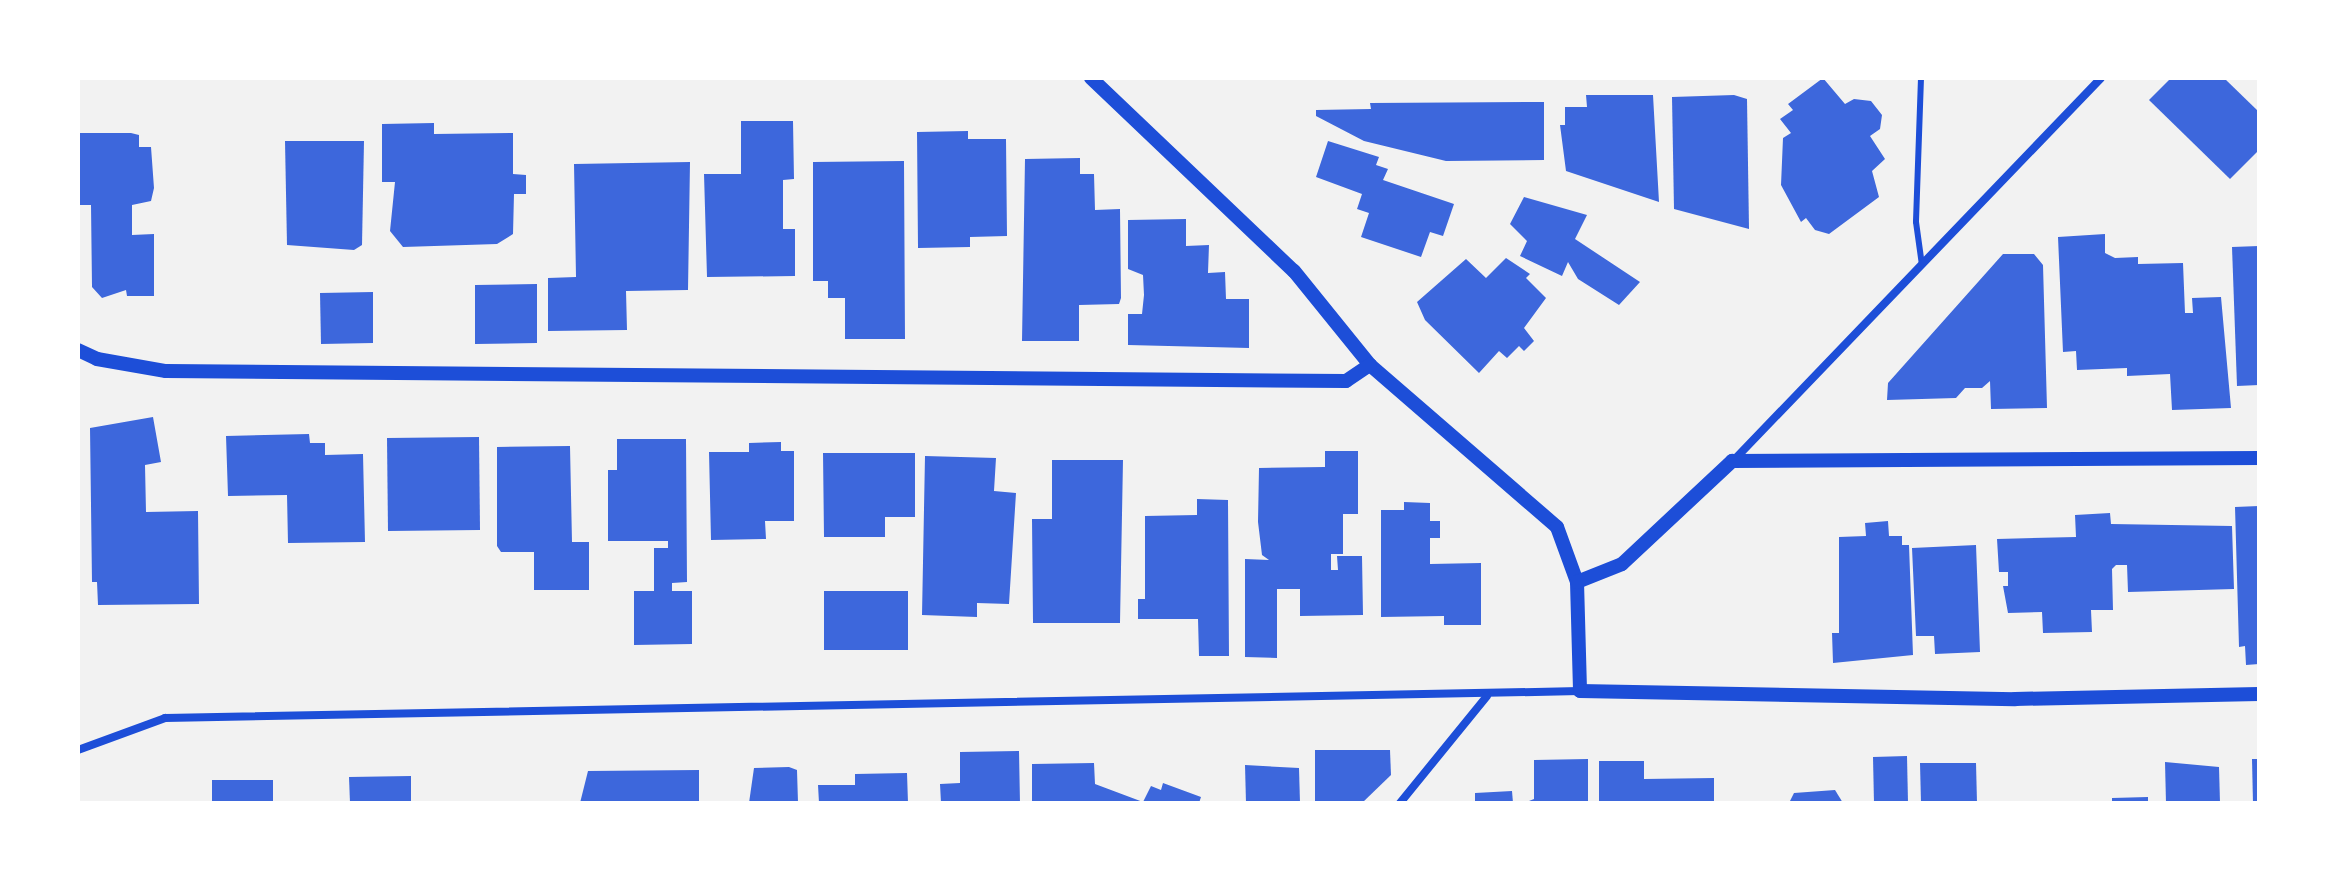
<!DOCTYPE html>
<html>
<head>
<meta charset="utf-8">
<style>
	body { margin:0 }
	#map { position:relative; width:2337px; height:881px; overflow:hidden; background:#f2f2f2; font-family:Quicksand,sans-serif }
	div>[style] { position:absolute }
	.building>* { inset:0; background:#3d67dc }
	.service>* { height:6px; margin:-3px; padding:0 3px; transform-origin:3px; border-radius:3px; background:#1d4ed8 }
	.minor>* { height:8px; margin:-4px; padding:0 4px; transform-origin:4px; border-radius:4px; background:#1d4ed8 }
	.tertiary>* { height:14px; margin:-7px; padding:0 7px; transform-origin:7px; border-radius:7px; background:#1d4ed8 }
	span { translate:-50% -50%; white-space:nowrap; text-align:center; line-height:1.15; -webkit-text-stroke:6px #fff; paint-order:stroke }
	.frame { position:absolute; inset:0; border:80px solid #fff; pointer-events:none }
</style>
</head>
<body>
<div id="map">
	<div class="building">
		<i style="clip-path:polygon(1823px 78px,1845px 104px,1854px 99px,1871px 101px,1882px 115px,1880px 129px,1870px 136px,1885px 159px,1872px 171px,1879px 197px,1829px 234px,1815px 230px,1806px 218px,1801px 222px,1781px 185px,1783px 138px,1791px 133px,1780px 119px,1793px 110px,1788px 104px)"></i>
		<i style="clip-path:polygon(2171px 78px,2224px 78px,2259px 112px,2259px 150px,2230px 179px,2149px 100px)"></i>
		<i style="clip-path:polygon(1586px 95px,1653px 95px,1659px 202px,1566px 171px,1560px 125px,1565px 125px,1565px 107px,1587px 107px)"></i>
		<i style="clip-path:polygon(1734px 95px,1747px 99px,1749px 229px,1674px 209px,1672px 97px)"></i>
		<i style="clip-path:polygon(1544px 102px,1544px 160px,1446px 161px,1364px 141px,1316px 116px,1316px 110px,1371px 109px,1370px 103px)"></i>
		<i style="clip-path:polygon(741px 121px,793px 121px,794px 179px,783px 180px,783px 229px,795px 229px,795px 276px,707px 277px,704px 174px,741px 174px)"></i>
		<i style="clip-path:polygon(434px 123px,434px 134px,513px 133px,513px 174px,526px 175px,526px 194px,514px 194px,513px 234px,497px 244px,403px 247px,390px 231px,395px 182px,382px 182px,382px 124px)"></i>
		<i style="clip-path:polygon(968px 131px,968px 139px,1006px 139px,1007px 236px,970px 237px,970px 247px,918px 248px,917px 132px)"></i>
		<i style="clip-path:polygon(78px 133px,131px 133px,139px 135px,139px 147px,151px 147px,154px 188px,151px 201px,132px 205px,132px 235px,154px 234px,154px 296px,127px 296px,126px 290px,102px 298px,92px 287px,91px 205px,78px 205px)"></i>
		<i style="clip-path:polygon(285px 141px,364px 141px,362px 245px,354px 250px,287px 245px)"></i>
		<i style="clip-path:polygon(1328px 141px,1379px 157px,1376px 165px,1388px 169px,1383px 180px,1454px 204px,1443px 236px,1430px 232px,1421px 257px,1361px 237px,1369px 213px,1357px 209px,1362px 194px,1316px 177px)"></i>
		<i style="clip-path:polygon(1080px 158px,1080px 174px,1094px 174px,1095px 210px,1120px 209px,1121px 298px,1119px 304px,1079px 305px,1079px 341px,1022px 341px,1025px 159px)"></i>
		<i style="clip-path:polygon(904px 161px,905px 339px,845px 339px,845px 298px,828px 298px,828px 281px,813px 281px,813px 162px)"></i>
		<i style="clip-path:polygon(690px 162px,688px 290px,626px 291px,627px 330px,548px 331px,548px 278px,576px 277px,574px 164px)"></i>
		<i style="clip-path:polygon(1524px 197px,1587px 215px,1575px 239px,1640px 282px,1619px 305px,1578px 279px,1568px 262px,1562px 276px,1520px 256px,1527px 241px,1510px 224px)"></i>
		<i style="clip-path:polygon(1186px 219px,1186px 246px,1209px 245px,1208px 273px,1225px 272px,1226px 299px,1249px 299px,1249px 348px,1128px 345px,1128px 314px,1142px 314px,1144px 295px,1143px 275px,1128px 269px,1128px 220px)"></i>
		<i style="clip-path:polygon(2105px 234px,2105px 253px,2115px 258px,2138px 257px,2138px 264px,2183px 263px,2185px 313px,2193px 313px,2192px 298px,2221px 297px,2231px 408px,2172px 410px,2170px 374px,2127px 376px,2127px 368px,2077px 370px,2076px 351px,2063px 352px,2058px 237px)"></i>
		<i style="clip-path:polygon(2259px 246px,2259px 385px,2237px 386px,2232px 247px)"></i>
		<i style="clip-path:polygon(2003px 254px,2034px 254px,2043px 265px,2047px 408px,1991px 409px,1990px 381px,1982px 388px,1965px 388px,1956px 398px,1887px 400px,1888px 383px)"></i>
		<i style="clip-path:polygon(1506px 258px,1530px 274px,1526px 278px,1546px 298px,1524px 328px,1534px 341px,1524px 351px,1519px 346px,1507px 358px,1499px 351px,1479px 373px,1425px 320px,1417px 302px,1466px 259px,1486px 278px)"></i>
		<i style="clip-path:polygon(537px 284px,537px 343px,475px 344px,475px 285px)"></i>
		<i style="clip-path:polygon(373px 292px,373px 343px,321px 344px,320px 293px)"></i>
		<i style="clip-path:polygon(153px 417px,161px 462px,145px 465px,146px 512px,198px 511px,199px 604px,98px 605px,97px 582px,92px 582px,90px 428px)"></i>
		<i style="clip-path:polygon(309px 434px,310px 443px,325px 443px,325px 455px,363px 454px,365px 542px,288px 543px,287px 495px,228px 496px,226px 436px)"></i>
		<i style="clip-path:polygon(479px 437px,480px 530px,388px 531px,387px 438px)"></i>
		<i style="clip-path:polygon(617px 439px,686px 439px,687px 582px,672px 583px,672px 591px,692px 591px,692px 644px,634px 645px,634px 591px,654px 591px,654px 548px,668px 548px,668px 541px,608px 541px,608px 470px,617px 470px)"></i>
		<i style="clip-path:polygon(781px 442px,781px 451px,794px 451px,794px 521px,765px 521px,766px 539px,711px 540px,709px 452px,749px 452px,749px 443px)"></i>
		<i style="clip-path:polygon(570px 446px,572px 542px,589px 542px,589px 590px,534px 590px,534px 552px,501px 552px,497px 546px,497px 447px)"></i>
		<i style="clip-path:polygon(1325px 451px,1358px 451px,1358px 514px,1343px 514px,1343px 554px,1331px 554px,1331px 570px,1338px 570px,1337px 556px,1362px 556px,1363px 615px,1300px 616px,1300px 589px,1277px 589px,1277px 658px,1245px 657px,1245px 559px,1269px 560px,1262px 555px,1258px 522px,1259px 468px,1325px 467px)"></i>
		<i style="clip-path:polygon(823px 453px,915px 453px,915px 517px,885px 517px,885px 537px,824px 537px)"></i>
		<i style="clip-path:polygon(925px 456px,996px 458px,994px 491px,1016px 493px,1009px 604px,977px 603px,977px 617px,922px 615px)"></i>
		<i style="clip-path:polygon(1052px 460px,1123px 460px,1120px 623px,1033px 623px,1032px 519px,1052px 519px)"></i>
		<i style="clip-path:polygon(1197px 499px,1228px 500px,1229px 656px,1199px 656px,1198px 619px,1138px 619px,1138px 599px,1145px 599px,1145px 516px,1197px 515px)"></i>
		<i style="clip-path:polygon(1404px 502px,1430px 503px,1430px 521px,1440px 521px,1440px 538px,1430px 538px,1430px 564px,1481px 563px,1481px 625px,1444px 625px,1444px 616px,1381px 617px,1381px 510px,1404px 510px)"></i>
		<i style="clip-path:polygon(2259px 506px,2259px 664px,2246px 665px,2245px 646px,2239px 647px,2235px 507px)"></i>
		<i style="clip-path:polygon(2110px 513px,2111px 524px,2232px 526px,2234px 589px,2128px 592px,2127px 565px,2116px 565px,2112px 569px,2113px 610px,2091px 610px,2092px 632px,2043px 633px,2042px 612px,2008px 613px,2003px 586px,2008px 586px,2008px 572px,1999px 572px,1997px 539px,2076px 537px,2075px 515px)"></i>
		<i style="clip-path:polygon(1888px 521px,1889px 536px,1902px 536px,1902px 545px,1909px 545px,1913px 655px,1833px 663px,1832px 633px,1839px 633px,1839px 537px,1866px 536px,1865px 523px)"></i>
		<i style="clip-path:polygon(1976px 545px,1980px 652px,1935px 654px,1934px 636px,1916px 636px,1912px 548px)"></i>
		<i style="clip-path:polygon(824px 591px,908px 591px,908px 650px,824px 650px)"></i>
		<i style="clip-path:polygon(1315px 750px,1390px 750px,1391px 775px,1362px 803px,1315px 803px)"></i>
		<i style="clip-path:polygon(1019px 751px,1020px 803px,941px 803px,940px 784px,960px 783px,960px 752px)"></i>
		<i style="clip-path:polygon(1907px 756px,1908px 803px,1874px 803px,1873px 757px)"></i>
		<i style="clip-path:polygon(1588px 759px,1588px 803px,1524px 803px,1534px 799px,1534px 760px)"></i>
		<i style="clip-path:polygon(2252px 759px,2259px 759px,2259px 803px,2253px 803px)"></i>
		<i style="clip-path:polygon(1599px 761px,1644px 761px,1644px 779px,1714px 778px,1714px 803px,1599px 803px)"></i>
		<i style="clip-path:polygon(2165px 762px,2219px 767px,2220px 803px,2166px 803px)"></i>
		<i style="clip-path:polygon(1094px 763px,1095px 784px,1143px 802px,1151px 786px,1161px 790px,1163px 783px,1201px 797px,1199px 803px,1032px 803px,1032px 764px)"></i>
		<i style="clip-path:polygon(1920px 763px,1976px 763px,1977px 803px,1921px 803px)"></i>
		<i style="clip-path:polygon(1245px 765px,1299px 768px,1300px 803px,1246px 803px)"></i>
		<i style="clip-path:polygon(789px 767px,797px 770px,798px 803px,749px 803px,754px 768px)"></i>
		<i style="clip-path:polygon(699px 770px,699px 803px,580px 803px,588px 771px)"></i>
		<i style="clip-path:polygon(907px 773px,908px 803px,819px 803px,818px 785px,855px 785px,855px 774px)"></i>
		<i style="clip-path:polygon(411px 776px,411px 803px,350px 803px,349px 777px)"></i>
		<i style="clip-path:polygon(212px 780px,273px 780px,273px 803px,212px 803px)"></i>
		<i style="clip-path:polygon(1835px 790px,1843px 803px,1789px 803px,1794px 793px)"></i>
		<i style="clip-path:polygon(1512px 791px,1513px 803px,1475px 803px,1475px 793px)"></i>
		<i style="clip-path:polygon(2148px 797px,2148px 803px,2112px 803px,2112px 798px)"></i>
	</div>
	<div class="service">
		<i style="left:1921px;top:78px;width:144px;rotate:92deg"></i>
		<i style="left:1916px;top:222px;width:43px;rotate:82.1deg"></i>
	</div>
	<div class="minor">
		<i style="left:1733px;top:461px;width:531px;rotate:-46.14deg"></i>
		<i style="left:78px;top:750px;width:93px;rotate:-20.2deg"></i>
		<i style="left:165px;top:718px;width:1415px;rotate:-1.09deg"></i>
		<i style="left:1400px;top:803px;width:138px;rotate:-50.9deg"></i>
	</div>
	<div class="tertiary">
		<i style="left:1091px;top:78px;width:280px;rotate:43.6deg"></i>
		<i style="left:1294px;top:271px;width:121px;rotate:51deg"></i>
		<i style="left:1370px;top:365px;width:247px;rotate:40.9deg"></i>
		<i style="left:1557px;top:527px;width:59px;rotate:70deg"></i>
		<i style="left:1577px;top:582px;width:109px;rotate:88.4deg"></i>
		<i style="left:1580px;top:691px;width:435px;rotate:1.1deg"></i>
		<i style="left:2015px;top:699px;width:244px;rotate:-1.2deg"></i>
		<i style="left:78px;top:350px;width:21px;rotate:25deg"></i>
		<i style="left:97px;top:359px;width:70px;rotate:9.9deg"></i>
		<i style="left:166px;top:371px;width:1180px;rotate:0.49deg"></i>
		<i style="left:1346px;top:381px;width:29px;rotate:-34deg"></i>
		<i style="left:1577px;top:582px;width:48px;rotate:-21.8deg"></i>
		<i style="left:1622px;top:564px;width:151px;rotate:-43.1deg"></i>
		<i style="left:1732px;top:461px;width:527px;rotate:-0.33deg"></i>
	</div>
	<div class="frame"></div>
</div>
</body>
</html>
